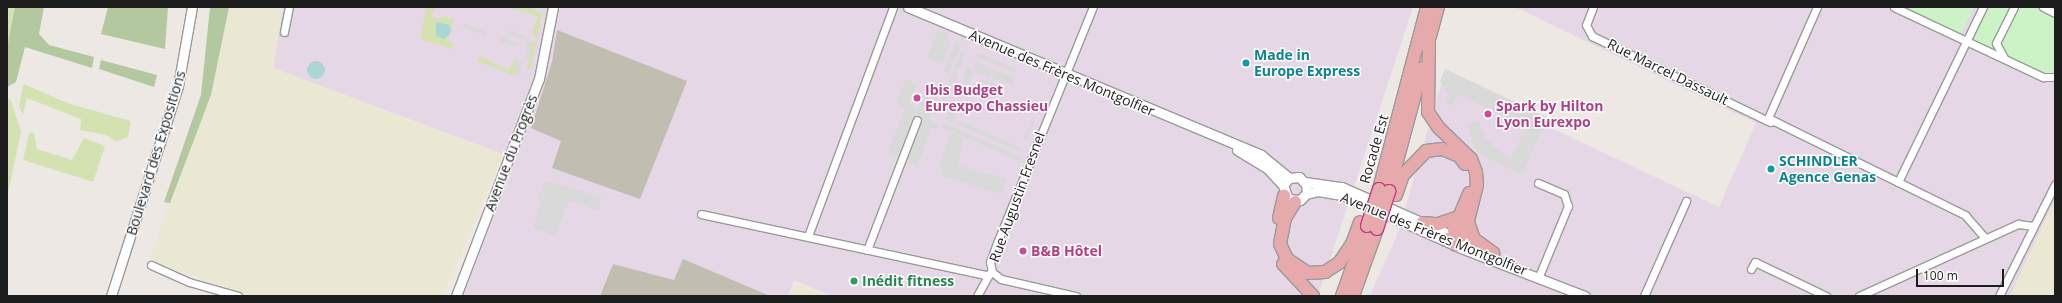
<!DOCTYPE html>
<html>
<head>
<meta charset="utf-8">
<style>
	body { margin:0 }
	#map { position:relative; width:2062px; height:303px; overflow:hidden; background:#ede8e4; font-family:"Open Sans",sans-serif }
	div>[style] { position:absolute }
	.industrial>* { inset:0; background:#e5d7e6 }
	.construction>* { inset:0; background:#c1bdb1 }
	.farmland>* { inset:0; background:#eae7d2 }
	.grass>* { inset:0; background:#d3e2b0 }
	.forest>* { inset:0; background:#b3c89e }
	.park>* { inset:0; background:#ccf3c6 }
	.parking>* { inset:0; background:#d9d9d9 }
	.water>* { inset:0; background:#aad6d6 }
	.round { border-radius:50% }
	.roads { filter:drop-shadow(1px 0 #9a9a9a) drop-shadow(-1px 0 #9a9a9a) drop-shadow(0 1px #9a9a9a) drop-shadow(0 -1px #9a9a9a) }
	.minor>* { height:7px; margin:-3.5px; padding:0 3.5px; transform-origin:3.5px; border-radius:3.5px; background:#fff }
	.tertiary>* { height:9px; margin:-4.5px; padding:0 4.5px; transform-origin:4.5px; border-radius:4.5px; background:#fff }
	.trunk>* { height:12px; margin:-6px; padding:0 6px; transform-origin:6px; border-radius:6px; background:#e6aaac }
	.bridges { filter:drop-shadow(1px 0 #c53887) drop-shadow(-1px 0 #c53887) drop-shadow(0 1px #c53887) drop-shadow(0 -1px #c53887) }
	.trunk-bridge>* { height:12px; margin:-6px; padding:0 6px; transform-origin:6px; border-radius:6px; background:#e6aaac }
	.dots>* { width:11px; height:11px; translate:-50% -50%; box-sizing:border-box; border:2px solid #fff; border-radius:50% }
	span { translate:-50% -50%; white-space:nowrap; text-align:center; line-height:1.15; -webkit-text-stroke:3px #fff; paint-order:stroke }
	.culture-label { font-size:14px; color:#0d838f; font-weight:700 }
	.left { translate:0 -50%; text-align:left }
	.street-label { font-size:14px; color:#1d1d1d }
	.hotel-label { font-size:14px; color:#b23c85; font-weight:700 }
	.leisure-label { font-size:14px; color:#27864d; font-weight:700 }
	.frame { position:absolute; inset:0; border:8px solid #1d1d1d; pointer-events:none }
	.scale { position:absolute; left:1916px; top:269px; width:88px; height:18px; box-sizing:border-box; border:2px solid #1d1d1d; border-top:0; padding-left:5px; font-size:12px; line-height:14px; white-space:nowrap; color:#1d1d1d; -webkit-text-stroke:3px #fff; paint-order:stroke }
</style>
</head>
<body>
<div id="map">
	<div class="industrial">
		<i style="clip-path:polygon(283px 7px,1413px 7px,1318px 296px,831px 296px,794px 280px,788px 296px,463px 296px,516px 159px,273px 68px)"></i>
		<i style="clip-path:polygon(1515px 7px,2055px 7px,2055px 200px,2010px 296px,1370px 296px,1399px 230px,1443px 77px,1719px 207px,1756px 123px)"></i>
	</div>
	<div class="construction">
		<i style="clip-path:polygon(557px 30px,687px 81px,640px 199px,552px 168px,561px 141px,531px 128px,552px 62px)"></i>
		<i style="clip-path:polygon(683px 259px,770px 296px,600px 296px,613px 264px,674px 280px)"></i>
	</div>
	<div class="farmland">
		<i style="clip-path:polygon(229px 7px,283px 7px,273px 68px,503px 155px,443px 296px,252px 296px,149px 260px,211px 95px)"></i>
		<i style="clip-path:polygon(2055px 200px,2055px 296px,2010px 296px)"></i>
		<i style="clip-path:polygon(795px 285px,800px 285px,825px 296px,790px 296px)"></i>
	</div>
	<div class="grass">
		<i style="clip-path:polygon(7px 7px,15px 7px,7px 49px)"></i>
		<i style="clip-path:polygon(426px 7px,435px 7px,431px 17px,437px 19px,444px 16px,454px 20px,448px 41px,454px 44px,452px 49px,420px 39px)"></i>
		<i style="clip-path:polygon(506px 7px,527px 7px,542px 13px,538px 37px,533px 60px,531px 62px,533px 63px,527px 72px,531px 40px,534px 44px,537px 39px,532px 32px,538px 16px)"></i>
		<i style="clip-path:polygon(479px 56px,509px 70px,515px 57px,516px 76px,477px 61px)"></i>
		<i style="clip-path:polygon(23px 84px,70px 104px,131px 121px,128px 137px,117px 142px,106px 135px,80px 130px,81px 119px,27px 98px,23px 114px,19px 107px)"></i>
		<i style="clip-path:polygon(7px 98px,11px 100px,21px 132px,7px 198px)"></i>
		<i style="clip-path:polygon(29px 133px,34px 133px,37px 149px,72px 160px,84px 138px,105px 146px,93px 182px,23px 160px)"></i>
	</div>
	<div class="forest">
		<i style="clip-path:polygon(15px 7px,44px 7px,39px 34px,49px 45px,94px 57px,92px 68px,25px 47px,16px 82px,7px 87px,7px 48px)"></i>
		<i style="clip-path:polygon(108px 7px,168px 7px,165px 49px,101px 34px)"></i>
		<i style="clip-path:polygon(210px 7px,229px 7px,211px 95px,170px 203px,164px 202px,201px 95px)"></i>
		<i style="clip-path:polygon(101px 60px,157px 75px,154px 87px,99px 69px)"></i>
	</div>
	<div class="park">
		<i style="clip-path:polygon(1900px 7px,1974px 7px,1960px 36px)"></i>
		<i style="clip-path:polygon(1985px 7px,2011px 7px,1992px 46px,1993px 53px,1969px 41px)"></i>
		<i style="clip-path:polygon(2017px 7px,2032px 7px,2055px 18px,2055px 74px,2039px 72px,2006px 56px,1999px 46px)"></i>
	</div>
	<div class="parking">
		<i style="clip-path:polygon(464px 23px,487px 32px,486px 36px,462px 27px)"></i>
		<i style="clip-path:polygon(511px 30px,525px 36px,524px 40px,509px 34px)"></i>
		<i style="clip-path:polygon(938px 30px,949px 34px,946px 41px,951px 43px,942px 64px,927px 57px)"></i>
		<i style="clip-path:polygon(500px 37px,517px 43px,515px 48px,499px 41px)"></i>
		<i style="clip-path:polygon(956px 41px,962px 44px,949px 74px,943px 71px)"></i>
		<i style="clip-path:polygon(526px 42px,531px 42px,531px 59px,526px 59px)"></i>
		<i style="clip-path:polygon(961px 53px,965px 55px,958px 71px,954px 70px)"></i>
		<i style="clip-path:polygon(979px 53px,1016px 69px,1015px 73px,977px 57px)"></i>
		<i style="clip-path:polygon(515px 57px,519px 57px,521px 74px,516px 76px)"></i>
		<i style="clip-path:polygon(975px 61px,993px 69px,989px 77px,975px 71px,968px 86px,961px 82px,967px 67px,975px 70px)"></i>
		<i style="clip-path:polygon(1445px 69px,1547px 117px,1522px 175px,1477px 152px,1466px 124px,1478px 121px,1486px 139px,1510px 160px,1526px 128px,1458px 94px,1452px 106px,1446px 103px,1449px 95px,1440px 81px)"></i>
		<i style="clip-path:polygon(995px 70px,1015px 78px,1012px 86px,991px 77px)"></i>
		<i style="clip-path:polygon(953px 71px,958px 73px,951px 90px,946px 88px)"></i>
		<i style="clip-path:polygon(906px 79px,917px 84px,909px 105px,917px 108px,927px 87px,935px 90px,932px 95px,939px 98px,930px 120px,939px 125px,938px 129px,932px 127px,918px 164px,922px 169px,906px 162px,923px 117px,915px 112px,897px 157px,888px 153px,905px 108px,896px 102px)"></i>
		<i style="clip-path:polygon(982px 79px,1001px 87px,1000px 91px,980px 82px)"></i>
		<i style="clip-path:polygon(946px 90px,950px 92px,940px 112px,936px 110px)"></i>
		<i style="clip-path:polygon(954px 98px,957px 100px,952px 111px,957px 114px,953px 123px,945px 120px)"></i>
		<i style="clip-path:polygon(1031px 120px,1035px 122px,1027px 140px,1024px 138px)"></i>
		<i style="clip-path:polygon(960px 121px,1021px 148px,1019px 152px,959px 125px)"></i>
		<i style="clip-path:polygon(943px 123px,1022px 157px,1020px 162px,941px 127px)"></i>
		<i style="clip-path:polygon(950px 133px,964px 138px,957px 165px,1007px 179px,1002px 194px,942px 176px,943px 170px,938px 168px)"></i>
		<i style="clip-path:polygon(551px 182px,601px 197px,599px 211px,569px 200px,555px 236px,533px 228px,541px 204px,537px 201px,543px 184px)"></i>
	</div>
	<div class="water">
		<i style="clip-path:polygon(436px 22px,450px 25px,451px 32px,444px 39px,436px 36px)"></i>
		<i class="round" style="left:307px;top:61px;width:18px;height:18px"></i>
	</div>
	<div class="roads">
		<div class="minor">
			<i style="left:1593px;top:7px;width:19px;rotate:111deg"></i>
			<i style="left:1586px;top:25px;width:13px;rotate:61deg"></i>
			<i style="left:1592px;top:36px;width:198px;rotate:25.8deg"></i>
			<i style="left:1817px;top:7px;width:121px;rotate:113.8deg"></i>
			<i style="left:1768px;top:118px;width:220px;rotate:26.2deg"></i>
			<i style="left:1965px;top:215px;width:30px;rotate:49deg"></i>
			<i style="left:1894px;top:7px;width:165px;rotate:25.2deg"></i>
			<i style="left:2043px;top:77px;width:12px"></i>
			<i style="left:2043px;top:7px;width:13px;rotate:27deg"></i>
			<i style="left:284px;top:32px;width:25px;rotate:-79deg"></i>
			<i style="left:2004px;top:58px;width:17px;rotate:-118deg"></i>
			<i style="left:1996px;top:43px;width:40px;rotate:-63.4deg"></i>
			<i style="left:1898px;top:182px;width:195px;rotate:-64.1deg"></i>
			<i style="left:1538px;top:183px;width:28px;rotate:23deg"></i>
			<i style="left:1564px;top:194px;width:13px;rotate:72deg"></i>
			<i style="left:1568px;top:206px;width:76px;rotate:112.5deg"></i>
			<i style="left:701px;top:214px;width:291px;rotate:12.1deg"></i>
			<i style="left:808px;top:236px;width:244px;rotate:-69.6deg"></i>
			<i style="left:867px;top:250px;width:139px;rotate:-69deg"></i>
			<i style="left:151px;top:265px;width:42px;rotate:24.1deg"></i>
			<i style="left:189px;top:282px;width:51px;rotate:15.9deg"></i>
			<i style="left:1751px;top:269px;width:8px;rotate:-60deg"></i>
			<i style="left:1755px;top:262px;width:79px;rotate:25.6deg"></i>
			<i style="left:992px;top:272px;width:10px;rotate:-101deg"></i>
			<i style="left:990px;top:262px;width:20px;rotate:-70deg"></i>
			<i style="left:997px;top:243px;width:255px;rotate:-67.9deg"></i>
			<i style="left:992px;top:272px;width:11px;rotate:38deg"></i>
			<i style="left:1001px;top:279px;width:77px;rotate:12.8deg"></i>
			<i style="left:977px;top:296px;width:26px;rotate:-61deg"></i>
			<i style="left:1644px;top:296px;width:104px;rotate:-66.1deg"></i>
			<i style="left:1859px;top:296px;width:175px;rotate:-24.4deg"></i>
			<i style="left:2018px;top:224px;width:15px;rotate:8deg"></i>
			<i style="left:1999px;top:296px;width:125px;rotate:-63.4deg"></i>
		</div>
		<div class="tertiary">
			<i style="left:908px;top:7px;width:383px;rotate:22.7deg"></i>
			<i style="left:1261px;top:155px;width:36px;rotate:39deg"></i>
			<i style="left:1237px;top:150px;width:35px;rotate:31deg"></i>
			<i style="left:1267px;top:168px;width:23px;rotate:47deg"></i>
			<i style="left:1283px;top:185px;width:15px;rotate:70deg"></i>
			<i style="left:1288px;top:199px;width:12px;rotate:5deg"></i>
			<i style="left:1300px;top:200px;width:10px;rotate:-45deg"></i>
			<i style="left:1307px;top:193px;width:9px;rotate:-96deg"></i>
			<i style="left:1306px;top:184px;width:10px;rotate:-135deg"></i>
			<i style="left:1299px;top:177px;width:10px;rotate:174deg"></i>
			<i style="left:1289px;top:178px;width:9px;rotate:131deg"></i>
			<i style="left:1305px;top:182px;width:37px;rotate:8deg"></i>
			<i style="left:1342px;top:187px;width:153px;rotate:23.9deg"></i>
			<i style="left:1306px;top:194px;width:12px;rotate:-14deg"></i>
			<i style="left:1318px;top:191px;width:27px;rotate:10deg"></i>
			<i style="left:1345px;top:196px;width:127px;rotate:24.1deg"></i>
			<i style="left:1461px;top:248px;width:133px;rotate:21.2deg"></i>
			<i style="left:111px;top:296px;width:220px;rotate:-72.3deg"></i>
			<i style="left:178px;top:86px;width:80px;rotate:-80deg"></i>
			<i style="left:456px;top:296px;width:232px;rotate:-69.1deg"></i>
			<i style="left:539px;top:79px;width:73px;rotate:-79deg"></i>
		</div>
		<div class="trunk">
			<i style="left:1429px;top:40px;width:72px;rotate:90.8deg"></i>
			<i style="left:1428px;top:112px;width:18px;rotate:56deg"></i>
			<i style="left:1438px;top:127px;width:46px;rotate:44.1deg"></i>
			<i style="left:1471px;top:159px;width:14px;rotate:69deg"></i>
			<i style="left:1476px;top:172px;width:13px;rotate:86deg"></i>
			<i style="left:1477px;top:185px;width:38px;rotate:104deg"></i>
			<i style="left:1468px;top:222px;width:16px;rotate:117deg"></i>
			<i style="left:1461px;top:236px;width:16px;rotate:166deg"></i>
			<i style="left:1427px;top:47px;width:41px;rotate:-74.6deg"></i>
			<i style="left:1379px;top:189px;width:188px;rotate:-75.2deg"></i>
			<i style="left:1389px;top:191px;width:127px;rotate:-75deg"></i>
			<i style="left:1396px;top:195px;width:21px;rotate:-71deg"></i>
			<i style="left:1403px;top:175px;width:33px;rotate:-46deg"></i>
			<i style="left:1426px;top:151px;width:16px;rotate:-7deg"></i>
			<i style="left:1442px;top:149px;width:18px;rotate:22deg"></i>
			<i style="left:1459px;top:156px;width:10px;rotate:53deg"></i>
			<i style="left:1295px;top:202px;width:19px;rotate:122deg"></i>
			<i style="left:1285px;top:218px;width:26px;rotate:101deg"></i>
			<i style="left:1280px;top:244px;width:17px;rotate:65deg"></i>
			<i style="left:1287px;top:259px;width:25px;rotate:34deg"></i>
			<i style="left:1308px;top:273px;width:17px;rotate:-3deg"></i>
			<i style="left:1325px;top:272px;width:17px;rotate:-33deg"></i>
			<i style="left:1339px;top:263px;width:23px;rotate:-56deg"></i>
			<i style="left:1352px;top:244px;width:23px;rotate:-70deg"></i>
			<i style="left:1279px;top:218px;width:23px;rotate:-77deg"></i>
			<i style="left:1468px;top:222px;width:18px;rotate:71deg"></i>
			<i style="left:1474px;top:239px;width:24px;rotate:36deg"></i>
			<i style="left:1422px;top:223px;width:16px;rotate:4deg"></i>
			<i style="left:1438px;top:224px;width:20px;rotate:-18deg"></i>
			<i style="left:1456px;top:245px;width:16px;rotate:-97deg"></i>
			<i style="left:1454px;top:229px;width:39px;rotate:-67deg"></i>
			<i style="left:1283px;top:264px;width:44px;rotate:46.8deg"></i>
			<i style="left:1342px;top:296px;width:66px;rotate:-70.5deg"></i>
			<i style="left:1353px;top:296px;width:71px;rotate:-70.3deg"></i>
		</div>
	</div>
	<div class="bridges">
		<div class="trunk-bridge">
			<i style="left:1367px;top:226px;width:39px;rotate:-72deg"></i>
			<i style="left:1377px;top:229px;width:40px;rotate:-72deg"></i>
		</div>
	</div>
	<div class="dots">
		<i style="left:1246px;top:63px;background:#0f9aa8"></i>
		<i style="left:917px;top:98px;background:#d1479c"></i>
		<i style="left:1488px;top:114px;background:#d1479c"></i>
		<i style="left:1771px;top:169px;background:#0f9aa8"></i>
		<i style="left:1023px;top:251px;background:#d1479c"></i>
		<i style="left:854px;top:281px;background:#2e9e5b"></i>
	</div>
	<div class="culture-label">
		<span class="left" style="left:1254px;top:63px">Made in<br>Europe Express</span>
		<span class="left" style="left:1779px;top:169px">SCHINDLER<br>Agence Genas</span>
	</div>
	<div class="street-label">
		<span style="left:1668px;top:72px;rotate:26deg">Rue Marcel Dassault</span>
		<span style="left:1062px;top:73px;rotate:23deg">Avenue des Frères Montgolfier</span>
		<span style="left:1374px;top:149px;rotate:-74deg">Rocade Est</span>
		<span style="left:156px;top:153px;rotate:-73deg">Boulevard des Expositions</span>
		<span style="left:511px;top:153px;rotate:-69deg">Avenue du Progrès</span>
		<span style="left:1017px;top:197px;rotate:-70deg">Rue Augustin Fresnel</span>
		<span style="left:1434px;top:234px;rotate:22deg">Avenue des Frères Montgolfier</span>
	</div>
	<div class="hotel-label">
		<span class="left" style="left:925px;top:98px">Ibis Budget<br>Eurexpo Chassieu</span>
		<span class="left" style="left:1496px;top:114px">Spark by Hilton<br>Lyon Eurexpo</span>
		<span class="left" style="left:1031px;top:251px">B&amp;B Hôtel</span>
	</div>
	<div class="leisure-label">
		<span class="left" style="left:862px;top:281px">Inédit fitness</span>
	</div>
	<div class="frame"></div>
	<div class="scale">100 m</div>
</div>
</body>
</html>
